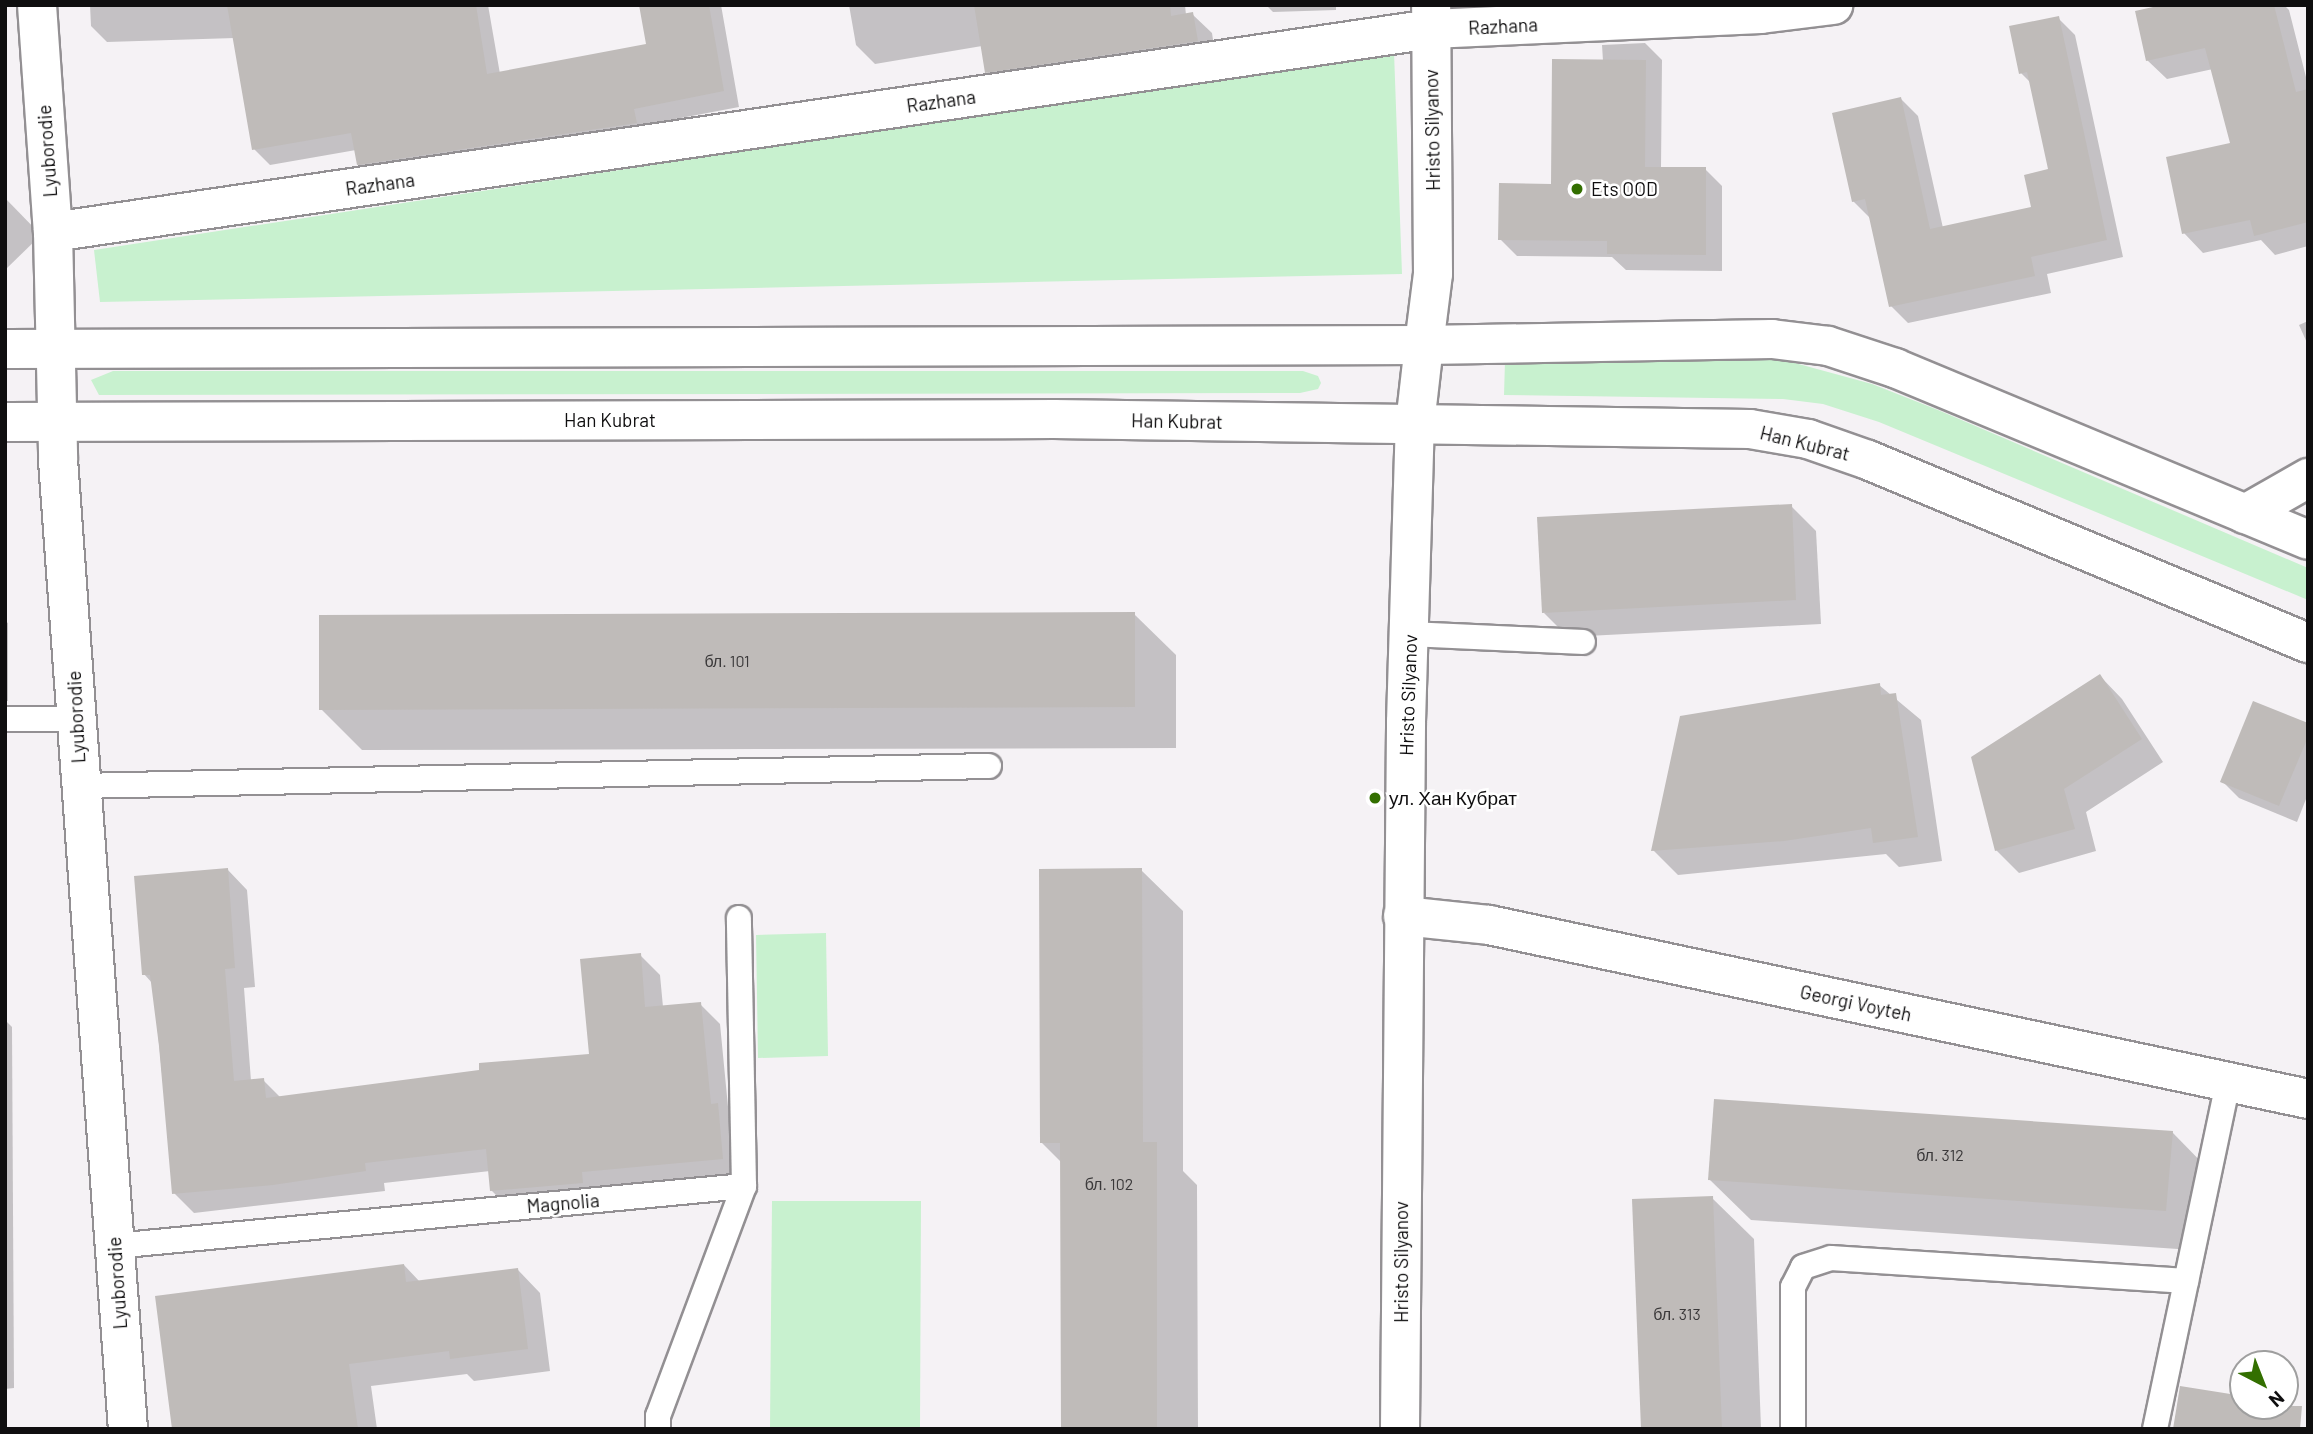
<!DOCTYPE html>
<html>
<head>
<meta charset="utf-8">
<style>
	body { margin:0 }
	#map { position:relative; width:2313px; height:1434px; overflow:hidden; background:#f5f2f5; font-family:Barlow,sans-serif }
	div>[style] { position:absolute }
	.green>* { inset:0; background:#c8f1cf }
	.shadow>* { inset:0; background:#0003 }
	.building>* { inset:0; background:#bfbbb9 }
	.roads { filter:drop-shadow(2px 0 #939093) drop-shadow(-2px 0 #939093) drop-shadow(0 2px #939093) drop-shadow(0 -2px #939093) }
	.service>* { height:24px; margin:-12px; padding:0 12px; transform-origin:12px; border-radius:12px; background:#fff }
	.minor>* { height:38px; margin:-19px; padding:0 19px; transform-origin:19px; border-radius:19px; background:#fff }
	.tertiary>* { height:38px; margin:-19px; padding:0 19px; transform-origin:19px; border-radius:19px; background:#fff }
	.dots>* { width:19px; height:19px; translate:-50% -50%; box-sizing:border-box; border:4px solid #fff; border-radius:50% }
	span { translate:-50% -50%; white-space:nowrap; text-align:center; line-height:1.15; -webkit-text-stroke:5px #fff; paint-order:stroke }
	.number-label { font-size:16px; color:#3b393a }
	.number-label span { -webkit-text-stroke-width:0 }
	.street-label { font-size:19px; color:#0f0e0f }
	.poi-label { font-size:19px; color:#0f0e0f }
	.left { translate:0 -50%; text-align:left }
	.frame { position:absolute; inset:0; border:7px solid #0f0e0f; pointer-events:none }
	.north { position:absolute; left:2229px; top:1350px; width:70px; height:70px; box-sizing:border-box; background:#fff; border:2px solid #9f9f9f; border-radius:50%; rotate:138deg; font-size:19px; font-weight:700; line-height:28px; text-align:center; color:#0f0e0f }
	.north::after { content:''; display:block; margin:auto; width:24px; height:32px; background:#336f00; clip-path:polygon(50% 0,100% 100%,50% 72%,0 100%) }
</style>
</head>
<body>
<div id="map">
	<div class="green">
		<i style="clip-path:polygon(1394px 52px,1402px 274px,100px 302px,94px 250px)"></i>
		<i style="clip-path:polygon(1784px 360px,1872px 384px,1938px 410px,2308px 568px,2308px 600px,1879px 422px,1823px 404px,1783px 399px,1504px 395px,1505px 361px)"></i>
		<i style="clip-path:polygon(113px 371px,1303px 371px,1318px 376px,1321px 383px,1318px 389px,1300px 393px,99px 395px,91px 380px)"></i>
		<i style="clip-path:polygon(826px 933px,828px 1056px,758px 1058px,756px 935px)"></i>
		<i style="clip-path:polygon(772px 1201px,921px 1201px,920px 1429px,770px 1429px)"></i>
	</div>
	<div class="shadow">
		<i style="clip-path:polygon(90px 5px,488px 5px,500px 74px,648px 46px,641px 5px,721px 5px,739px 107px,649px 124px,652px 138px,374px 180px,358px 164px,356px 150px,270px 165px,254px 149px,235px 38px,107px 42px,91px 26px)"></i>
		<i style="clip-path:polygon(849px 5px,1185px 5px,1186px 15px,1192px 14px,1212px 33px,1216px 60px,1006px 91px,987px 72px,982px 46px,875px 64px,856px 45px)"></i>
		<i style="clip-path:polygon(1266px 5px,1336px 5px,1336px 10px,1273px 12px)"></i>
		<i style="clip-path:polygon(2211px 5px,2284px 5px,2289px 10px,2308px 85px,2308px 246px,2275px 255px,2261px 240px,2203px 253px,2184px 233px,2232px 144px,2213px 69px,2167px 79px,2147px 60px)"></i>
		<i style="clip-path:polygon(2058px 18px,2075px 35px,2123px 257px,2047px 274px,2051px 293px,1908px 323px,1891px 306px,1870px 218px,1853px 201px,1901px 99px,1918px 116px,1943px 228px,2033px 208px,2050px 170px,2031px 83px,2021px 73px)"></i>
		<i style="clip-path:polygon(1645px 43px,1662px 60px,1661px 169px,1705px 169px,1722px 186px,1722px 271px,1626px 270px,1612px 257px,1517px 256px,1500px 239px,1552px 185px,1603px 61px,1602px 45px)"></i>
		<i style="clip-path:polygon(5px 198px,41px 235px,5px 270px)"></i>
		<i style="clip-path:polygon(2308px 321px,2308px 345px,2299px 325px)"></i>
		<i style="clip-path:polygon(1791px 506px,1816px 531px,1821px 624px,1568px 637px,1544px 613px)"></i>
		<i style="clip-path:polygon(1134px 614px,1176px 655px,1176px 748px,362px 750px,321px 709px)"></i>
		<i style="clip-path:polygon(5px 621px,8px 623px,8px 701px,5px 701px)"></i>
		<i style="clip-path:polygon(2100px 676px,2122px 699px,2163px 762px,2086px 812px,2096px 851px,2019px 873px,1996px 850px)"></i>
		<i style="clip-path:polygon(1879px 685px,1921px 720px,1942px 861px,1899px 867px,1886px 854px,1678px 875px,1653px 850px)"></i>
		<i style="clip-path:polygon(2308px 725px,2308px 794px,2297px 822px,2239px 798px,2222px 781px)"></i>
		<i style="clip-path:polygon(227px 869px,247px 890px,255px 987px,244px 988px,251px 1081px,263px 1080px,281px 1098px,591px 1056px,640px 955px,660px 975px,663px 1007px,700px 1004px,720px 1024px,729px 1117px,737px 1125px,743px 1179px,511px 1210px,491px 1190px,490px 1171px,384px 1183px,385px 1191px,194px 1213px,174px 1193px,153px 984px,144px 974px)"></i>
		<i style="clip-path:polygon(1141px 870px,1183px 911px,1183px 1171px,1197px 1185px,1198px 1429px,1063px 1429px,1062px 1163px,1042px 1143px)"></i>
		<i style="clip-path:polygon(5px 1020px,12px 1027px,14px 1388px,5px 1389px)"></i>
		<i style="clip-path:polygon(2172px 1132px,2213px 1174px,2207px 1251px,1751px 1220px,1709px 1179px)"></i>
		<i style="clip-path:polygon(1712px 1198px,1754px 1239px,1761px 1429px,1642px 1429px)"></i>
		<i style="clip-path:polygon(404px 1265px,420px 1282px,518px 1270px,540px 1293px,550px 1371px,474px 1381px,467px 1374px,371px 1386px,377px 1429px,174px 1429px)"></i>
	</div>
	<div class="building">
		<i style="clip-path:polygon(227px 5px,476px 5px,487px 74px,646px 44px,639px 5px,709px 5px,724px 91px,634px 109px,637px 123px,357px 165px,351px 133px,252px 150px)"></i>
		<i style="clip-path:polygon(974px 5px,1170px 5px,1171px 16px,1193px 12px,1198px 41px,985px 73px)"></i>
		<i style="clip-path:polygon(2162px 5px,2274px 5px,2296px 92px,2308px 89px,2308px 222px,2254px 236px,2250px 220px,2182px 234px,2166px 157px,2230px 143px,2205px 48px,2146px 61px,2135px 11px)"></i>
		<i style="clip-path:polygon(2059px 16px,2107px 240px,2031px 257px,2035px 276px,1889px 307px,1865px 199px,1852px 202px,1832px 113px,1901px 97px,1930px 229px,2031px 207px,2024px 175px,2048px 169px,2027px 72px,2019px 74px,2009px 26px)"></i>
		<i style="clip-path:polygon(1552px 59px,1646px 60px,1645px 167px,1706px 167px,1706px 255px,1607px 254px,1607px 241px,1498px 240px,1499px 183px,1551px 184px)"></i>
		<i style="clip-path:polygon(1792px 504px,1796px 600px,1542px 613px,1537px 517px)"></i>
		<i style="clip-path:polygon(1135px 612px,1135px 707px,319px 710px,319px 615px)"></i>
		<i style="clip-path:polygon(2100px 674px,2142px 739px,2064px 789px,2075px 829px,1995px 851px,1971px 757px)"></i>
		<i style="clip-path:polygon(1880px 683px,1881px 695px,1896px 693px,1918px 837px,1873px 843px,1871px 828px,1784px 841px,1651px 851px,1680px 716px)"></i>
		<i style="clip-path:polygon(2253px 701px,2308px 723px,2308px 737px,2279px 806px,2220px 782px)"></i>
		<i style="clip-path:polygon(228px 868px,235px 968px,225px 969px,234px 1081px,264px 1078px,266px 1098px,479px 1070px,479px 1063px,589px 1054px,580px 959px,641px 953px,645px 1007px,701px 1002px,711px 1104px,718px 1103px,723px 1159px,582px 1172px,583px 1183px,490px 1191px,486px 1149px,365px 1163px,366px 1171px,273px 1185px,172px 1194px,159px 1046px,150px 975px,142px 975px,134px 876px)"></i>
		<i style="clip-path:polygon(1142px 868px,1143px 1142px,1157px 1142px,1157px 1429px,1061px 1429px,1060px 1143px,1040px 1143px,1039px 869px)"></i>
		<i style="clip-path:polygon(1714px 1099px,2173px 1131px,2166px 1211px,1708px 1180px)"></i>
		<i style="clip-path:polygon(1713px 1196px,1722px 1429px,1641px 1429px,1632px 1199px)"></i>
		<i style="clip-path:polygon(404px 1264px,406px 1282px,518px 1268px,528px 1349px,450px 1359px,449px 1351px,349px 1364px,358px 1429px,172px 1429px,155px 1296px)"></i>
		<i style="clip-path:polygon(2180px 1386px,2243px 1396px,2243px 1406px,2302px 1406px,2300px 1429px,2173px 1429px)"></i>
	</div>
	<div class="roads">
		<div class="service">
			<i style="left:1410px;top:634px;width:173px;rotate:2.6deg"></i>
			<i style="left:5px;top:719px;width:72px"></i>
			<i style="left:80px;top:786px;width:909px;rotate:-1.26deg"></i>
			<i style="left:114px;top:1246px;width:633px;rotate:-5.44deg"></i>
			<i style="left:744px;top:1186px;width:268px;rotate:-91.1deg"></i>
			<i style="left:658px;top:1429px;width:13px;rotate:-90deg"></i>
			<i style="left:658px;top:1416px;width:246px;rotate:-69.5deg"></i>
			<i style="left:1793px;top:1429px;width:142px;rotate:-90deg"></i>
			<i style="left:1793px;top:1287px;width:22px;rotate:-63deg"></i>
			<i style="left:1803px;top:1267px;width:29px;rotate:-18deg"></i>
			<i style="left:1831px;top:1258px;width:356px;rotate:3.7deg"></i>
			<i style="left:2155px;top:1429px;width:354px;rotate:-78.1deg"></i>
		</div>
		<div class="minor">
			<i style="left:37px;top:5px;width:228px;rotate:86deg"></i>
			<i style="left:53px;top:232px;width:228px;rotate:88.7deg"></i>
			<i style="left:58px;top:460px;width:972px;rotate:85.87deg"></i>
			<i style="left:53px;top:232px;width:1393px;rotate:-8.38deg"></i>
			<i style="left:1431px;top:29px;width:330px;rotate:-2.6deg"></i>
			<i style="left:1761px;top:14px;width:73px;rotate:-7.1deg"></i>
			<i style="left:1424px;top:345px;width:72px;rotate:-82.8deg"></i>
			<i style="left:1433px;top:274px;width:269px;rotate:-90.4deg"></i>
			<i style="left:2245px;top:514px;width:73px;rotate:-29.7deg"></i>
			<i style="left:1403px;top:916px;width:86px;rotate:6deg"></i>
			<i style="left:1489px;top:925px;width:837px;rotate:11.99deg"></i>
		</div>
		<div class="tertiary">
			<i style="left:5px;top:349px;width:1419px;rotate:-0.16deg"></i>
			<i style="left:1424px;top:345px;width:348px;rotate:-1deg"></i>
			<i style="left:1772px;top:339px;width:56px;rotate:7.1deg"></i>
			<i style="left:1828px;top:346px;width:71px;rotate:18.2deg"></i>
			<i style="left:1895px;top:368px;width:447px;rotate:22.6deg"></i>
			<i style="left:5px;top:422px;width:1049px;rotate:-0.16deg"></i>
			<i style="left:1054px;top:419px;width:696px;rotate:0.82deg"></i>
			<i style="left:1750px;top:429px;width:59px;rotate:9.8deg"></i>
			<i style="left:1808px;top:439px;width:64px;rotate:19.3deg"></i>
			<i style="left:1868px;top:460px;width:477px;rotate:22.6deg"></i>
			<i style="left:1400px;top:1429px;width:707px;rotate:-89.51deg"></i>
			<i style="left:1406px;top:722px;width:298px;rotate:-88.3deg"></i>
			<i style="left:1415px;top:424px;width:80px;rotate:-83.5deg"></i>
		</div>
	</div>
	<div class="dots">
		<i style="left:1577px;top:189px;background:#336f00"></i>
		<i style="left:1375px;top:798px;background:#336f00"></i>
	</div>
	<div class="number-label">
		<span style="left:727px;top:661px">бл. 101</span>
		<span style="left:1940px;top:1155px">бл. 312</span>
		<span style="left:1109px;top:1184px">бл. 102</span>
		<span style="left:1677px;top:1314px">бл. 313</span>
	</div>
	<div class="street-label">
		<span style="left:1503px;top:26px;rotate:-3deg">Razhana</span>
		<span style="left:941px;top:101px;rotate:-8deg">Razhana</span>
		<span style="left:1432px;top:130px;rotate:-91deg">Hristo Silyanov</span>
		<span style="left:47px;top:151px;rotate:-94deg">Lyuborodie</span>
		<span style="left:380px;top:184px;rotate:-8deg">Razhana</span>
		<span style="left:610px;top:420px">Han Kubrat</span>
		<span style="left:1177px;top:421px;rotate:1deg">Han Kubrat</span>
		<span style="left:1805px;top:443px;rotate:14deg">Han Kubrat</span>
		<span style="left:1408px;top:695px;rotate:-88deg">Hristo Silyanov</span>
		<span style="left:76px;top:717px;rotate:-93deg">Lyuborodie</span>
		<span style="left:1856px;top:1003px;rotate:12deg">Georgi Voyteh</span>
		<span style="left:563px;top:1203px;rotate:-5deg">Magnolia</span>
		<span style="left:1401px;top:1262px;rotate:-90deg">Hristo Silyanov</span>
		<span style="left:117px;top:1283px;rotate:-94deg">Lyuborodie</span>
	</div>
	<div class="poi-label">
		<span class="left" style="left:1591px;top:189px">Ets OOD</span>
		<span class="left" style="left:1389px;top:798px">ул. Хан Кубрат</span>
	</div>
	<div class="frame"></div>
	<div class="north">N</div>
</div>
</body>
</html>
